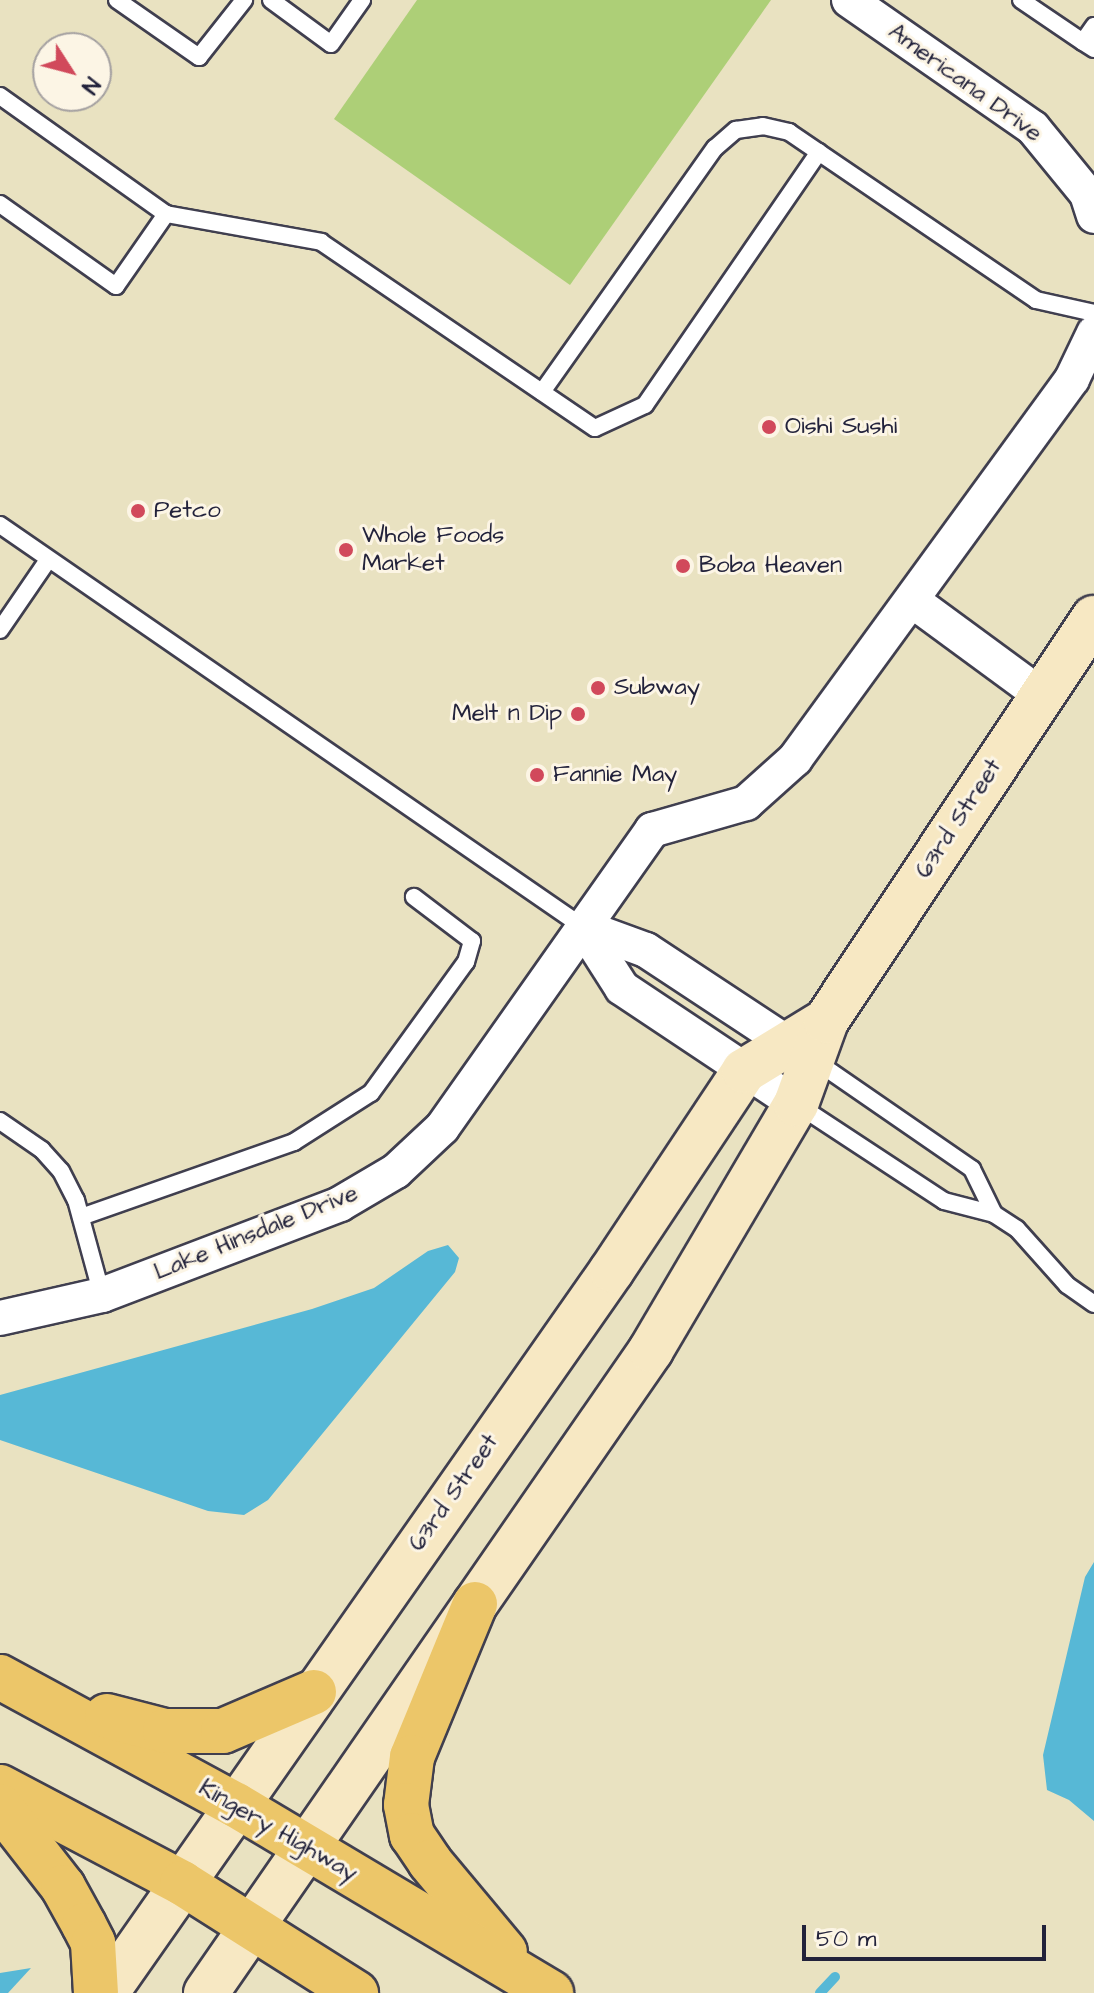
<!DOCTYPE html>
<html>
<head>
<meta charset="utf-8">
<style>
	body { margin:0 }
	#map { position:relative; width:1094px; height:1993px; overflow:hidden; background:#e9e2c1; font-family:"Architects Daughter",sans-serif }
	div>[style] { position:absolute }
	.green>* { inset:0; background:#adcf77 }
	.water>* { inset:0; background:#57b8d6 }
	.stream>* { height:10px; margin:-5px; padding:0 5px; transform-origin:5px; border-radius:5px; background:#57b8d6 }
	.roads { filter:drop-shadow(2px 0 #403f4f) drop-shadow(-2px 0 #403f4f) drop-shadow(0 2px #403f4f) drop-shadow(0 -2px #403f4f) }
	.lane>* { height:16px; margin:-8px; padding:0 8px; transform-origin:8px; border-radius:8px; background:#fff }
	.street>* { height:34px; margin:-17px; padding:0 17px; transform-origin:17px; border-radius:17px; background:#fff }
	.secondary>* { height:44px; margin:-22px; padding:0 22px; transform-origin:22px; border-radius:22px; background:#f7e8c3 }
	.highway>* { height:44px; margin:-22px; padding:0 22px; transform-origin:22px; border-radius:22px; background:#ecc669 }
	.dots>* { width:22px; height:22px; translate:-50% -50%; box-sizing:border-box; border:4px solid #fcf5e5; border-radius:50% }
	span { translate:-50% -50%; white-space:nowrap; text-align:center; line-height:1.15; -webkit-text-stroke:6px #fcf5e5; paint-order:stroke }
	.street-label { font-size:24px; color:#22223b }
	.poi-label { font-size:24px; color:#22223b }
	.left { translate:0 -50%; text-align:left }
	.right { translate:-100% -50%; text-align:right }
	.north { position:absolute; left:32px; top:32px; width:80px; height:80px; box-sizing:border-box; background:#fcf5e5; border:2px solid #a5a1a1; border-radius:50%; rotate:126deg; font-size:22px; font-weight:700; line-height:32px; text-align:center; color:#22223b }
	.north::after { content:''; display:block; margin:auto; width:28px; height:36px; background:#d1495b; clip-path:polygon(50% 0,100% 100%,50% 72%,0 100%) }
	.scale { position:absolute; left:802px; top:1925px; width:244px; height:36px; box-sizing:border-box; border:4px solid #22223b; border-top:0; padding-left:10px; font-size:24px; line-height:28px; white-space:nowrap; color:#22223b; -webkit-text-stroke:6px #fcf5e5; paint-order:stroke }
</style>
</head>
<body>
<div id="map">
	<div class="green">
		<i style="clip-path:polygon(417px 0,771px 0,570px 285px,334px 119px)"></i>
	</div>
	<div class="water">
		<i style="clip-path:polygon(448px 1245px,459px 1258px,455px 1272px,268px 1500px,244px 1515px,208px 1511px,0 1440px,0 1395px,312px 1309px,374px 1288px,428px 1251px)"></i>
		<i style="clip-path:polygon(1094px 1562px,1094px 1821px,1069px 1800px,1047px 1790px,1043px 1755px,1085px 1577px)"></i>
		<i style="clip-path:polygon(31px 1968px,8px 1993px,0 1993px,0 1973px)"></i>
	</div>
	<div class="stream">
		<i style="left:820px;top:1993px;width:22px;rotate:-47deg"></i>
	</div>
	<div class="roads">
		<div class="lane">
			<i style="left:117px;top:0;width:100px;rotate:34.8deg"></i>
			<i style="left:199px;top:57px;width:73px;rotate:-51.7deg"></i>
			<i style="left:271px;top:0;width:74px;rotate:36.3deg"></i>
			<i style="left:331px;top:44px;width:54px;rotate:-54.8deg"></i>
			<i style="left:1021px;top:0;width:75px;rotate:34.1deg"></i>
			<i style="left:1094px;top:26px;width:19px;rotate:125deg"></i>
			<i style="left:1083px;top:42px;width:13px;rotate:32deg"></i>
			<i style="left:0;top:96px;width:204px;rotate:35.4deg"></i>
			<i style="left:166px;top:214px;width:158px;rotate:10.2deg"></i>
			<i style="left:321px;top:242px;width:331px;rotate:34.2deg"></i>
			<i style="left:595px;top:428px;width:55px;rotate:-24.7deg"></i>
			<i style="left:645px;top:405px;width:307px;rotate:-55.5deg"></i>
			<i style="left:0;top:204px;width:142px;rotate:35.3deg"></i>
			<i style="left:116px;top:286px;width:88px;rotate:-55.2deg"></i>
			<i style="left:542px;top:392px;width:299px;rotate:-54.7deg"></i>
			<i style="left:715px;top:148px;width:28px;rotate:-41deg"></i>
			<i style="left:736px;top:130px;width:27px;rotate:-8deg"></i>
			<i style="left:763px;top:126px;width:27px;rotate:13deg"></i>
			<i style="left:789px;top:132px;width:299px;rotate:34.2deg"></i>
			<i style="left:1036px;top:300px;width:59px;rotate:12.6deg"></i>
			<i style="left:0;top:525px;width:708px;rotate:34.59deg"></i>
			<i style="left:0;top:630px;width:85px;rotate:-55.6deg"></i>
			<i style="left:814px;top:1060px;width:192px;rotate:34.6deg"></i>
			<i style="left:972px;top:1169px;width:50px;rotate:63.9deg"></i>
			<i style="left:798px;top:1105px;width:175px;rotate:33.3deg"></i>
			<i style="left:944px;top:1201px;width:52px;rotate:14.6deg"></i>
			<i style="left:994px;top:1214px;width:27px;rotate:33deg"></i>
			<i style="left:1017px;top:1229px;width:75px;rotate:48.2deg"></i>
			<i style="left:1067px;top:1285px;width:33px;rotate:35deg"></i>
			<i style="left:0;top:1121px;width:51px;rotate:34.6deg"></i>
			<i style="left:42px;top:1150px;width:28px;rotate:48deg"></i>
			<i style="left:61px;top:1171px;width:33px;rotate:63deg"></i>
			<i style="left:76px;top:1200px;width:98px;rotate:74.7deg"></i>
			<i style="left:81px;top:1217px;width:226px;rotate:-19.4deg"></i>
			<i style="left:294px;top:1142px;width:91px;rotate:-32.5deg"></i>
			<i style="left:371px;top:1093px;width:162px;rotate:-54.1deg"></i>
			<i style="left:466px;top:962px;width:22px;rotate:-74deg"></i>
			<i style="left:472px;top:941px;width:73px;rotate:-142.8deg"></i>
		</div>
		<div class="street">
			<i style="left:849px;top:0;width:224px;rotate:34.8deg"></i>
			<i style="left:1033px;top:128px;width:85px;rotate:50.7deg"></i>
			<i style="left:1087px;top:194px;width:23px;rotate:72deg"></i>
			<i style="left:913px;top:601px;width:159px;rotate:36.3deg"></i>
			<i style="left:583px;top:927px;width:72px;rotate:57.4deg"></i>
			<i style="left:622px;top:988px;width:209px;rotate:33.7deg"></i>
			<i style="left:583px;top:927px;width:67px;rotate:20.1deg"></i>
			<i style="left:646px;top:950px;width:193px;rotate:33.4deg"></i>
			<i style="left:0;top:1318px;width:105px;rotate:-12.7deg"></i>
			<i style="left:102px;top:1295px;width:255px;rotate:-20.9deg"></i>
			<i style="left:340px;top:1204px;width:65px;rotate:-30.5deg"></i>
			<i style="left:396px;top:1171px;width:63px;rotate:-43.1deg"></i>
			<i style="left:442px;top:1128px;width:365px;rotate:-54.8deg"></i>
			<i style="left:652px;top:830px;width:98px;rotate:-16deg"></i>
			<i style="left:746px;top:803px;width:66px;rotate:-41.9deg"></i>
			<i style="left:795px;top:759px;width:470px;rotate:-53.9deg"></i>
			<i style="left:1072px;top:379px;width:51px;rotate:-64.4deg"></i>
		</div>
		<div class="secondary">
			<i style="left:106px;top:1993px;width:882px;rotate:-55.01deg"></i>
			<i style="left:612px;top:1270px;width:239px;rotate:-56.4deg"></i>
			<i style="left:744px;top:1071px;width:96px;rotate:-31.4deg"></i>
			<i style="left:206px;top:1993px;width:782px;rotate:-55.31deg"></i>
			<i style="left:651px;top:1350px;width:286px;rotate:-59.5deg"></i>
			<i style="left:796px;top:1104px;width:88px;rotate:-70.1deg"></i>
			<i style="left:826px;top:1021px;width:484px;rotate:-56.4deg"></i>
		</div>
		<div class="highway">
			<i style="left:475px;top:1604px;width:165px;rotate:112.4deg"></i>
			<i style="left:412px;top:1757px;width:48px;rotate:97.1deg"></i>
			<i style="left:406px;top:1805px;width:31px;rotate:79deg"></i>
			<i style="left:412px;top:1835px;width:32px;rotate:56deg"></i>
			<i style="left:430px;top:1862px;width:117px;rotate:50.2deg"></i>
			<i style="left:0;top:1677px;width:268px;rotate:28.5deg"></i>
			<i style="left:236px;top:1805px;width:367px;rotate:30.8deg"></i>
			<i style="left:107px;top:1716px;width:60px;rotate:14.5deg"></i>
			<i style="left:165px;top:1731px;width:58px"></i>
			<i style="left:223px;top:1731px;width:99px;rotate:-23.2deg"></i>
			<i style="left:0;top:1787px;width:206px;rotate:27.8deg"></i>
			<i style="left:182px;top:1883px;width:206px;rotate:32.3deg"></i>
			<i style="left:0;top:1806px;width:103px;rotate:52.1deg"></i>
			<i style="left:63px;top:1887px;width:43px;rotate:61.1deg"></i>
			<i style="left:84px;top:1925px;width:20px;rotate:63deg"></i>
			<i style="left:93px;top:1943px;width:50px;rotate:86.6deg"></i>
		</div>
	</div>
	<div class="dots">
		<i style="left:769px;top:427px;background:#d1495b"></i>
		<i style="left:138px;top:511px;background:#d1495b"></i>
		<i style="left:346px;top:550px;background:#d1495b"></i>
		<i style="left:683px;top:566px;background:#d1495b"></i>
		<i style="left:598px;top:688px;background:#d1495b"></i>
		<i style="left:578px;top:714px;background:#d1495b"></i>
		<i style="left:537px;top:775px;background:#d1495b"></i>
	</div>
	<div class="street-label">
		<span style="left:965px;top:83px;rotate:36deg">Americana Drive</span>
		<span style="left:959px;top:819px;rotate:-57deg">63rd Street</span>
		<span style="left:256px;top:1233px;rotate:-22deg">Lake Hinsdale Drive</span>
		<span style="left:454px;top:1493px;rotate:-55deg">63rd Street</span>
		<span style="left:278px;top:1831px;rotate:30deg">Kingery Highway</span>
	</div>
	<div class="poi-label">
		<span class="left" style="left:785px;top:427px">Oishi Sushi</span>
		<span class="left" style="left:154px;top:511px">Petco</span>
		<span class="left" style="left:362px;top:550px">Whole Foods<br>Market</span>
		<span class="left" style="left:699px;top:566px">Boba Heaven</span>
		<span class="left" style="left:614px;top:688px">Subway</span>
		<span class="right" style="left:562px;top:714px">Melt n Dip</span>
		<span class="left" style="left:553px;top:775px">Fannie May</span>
	</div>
	<div class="north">N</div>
	<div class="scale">50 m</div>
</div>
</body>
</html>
